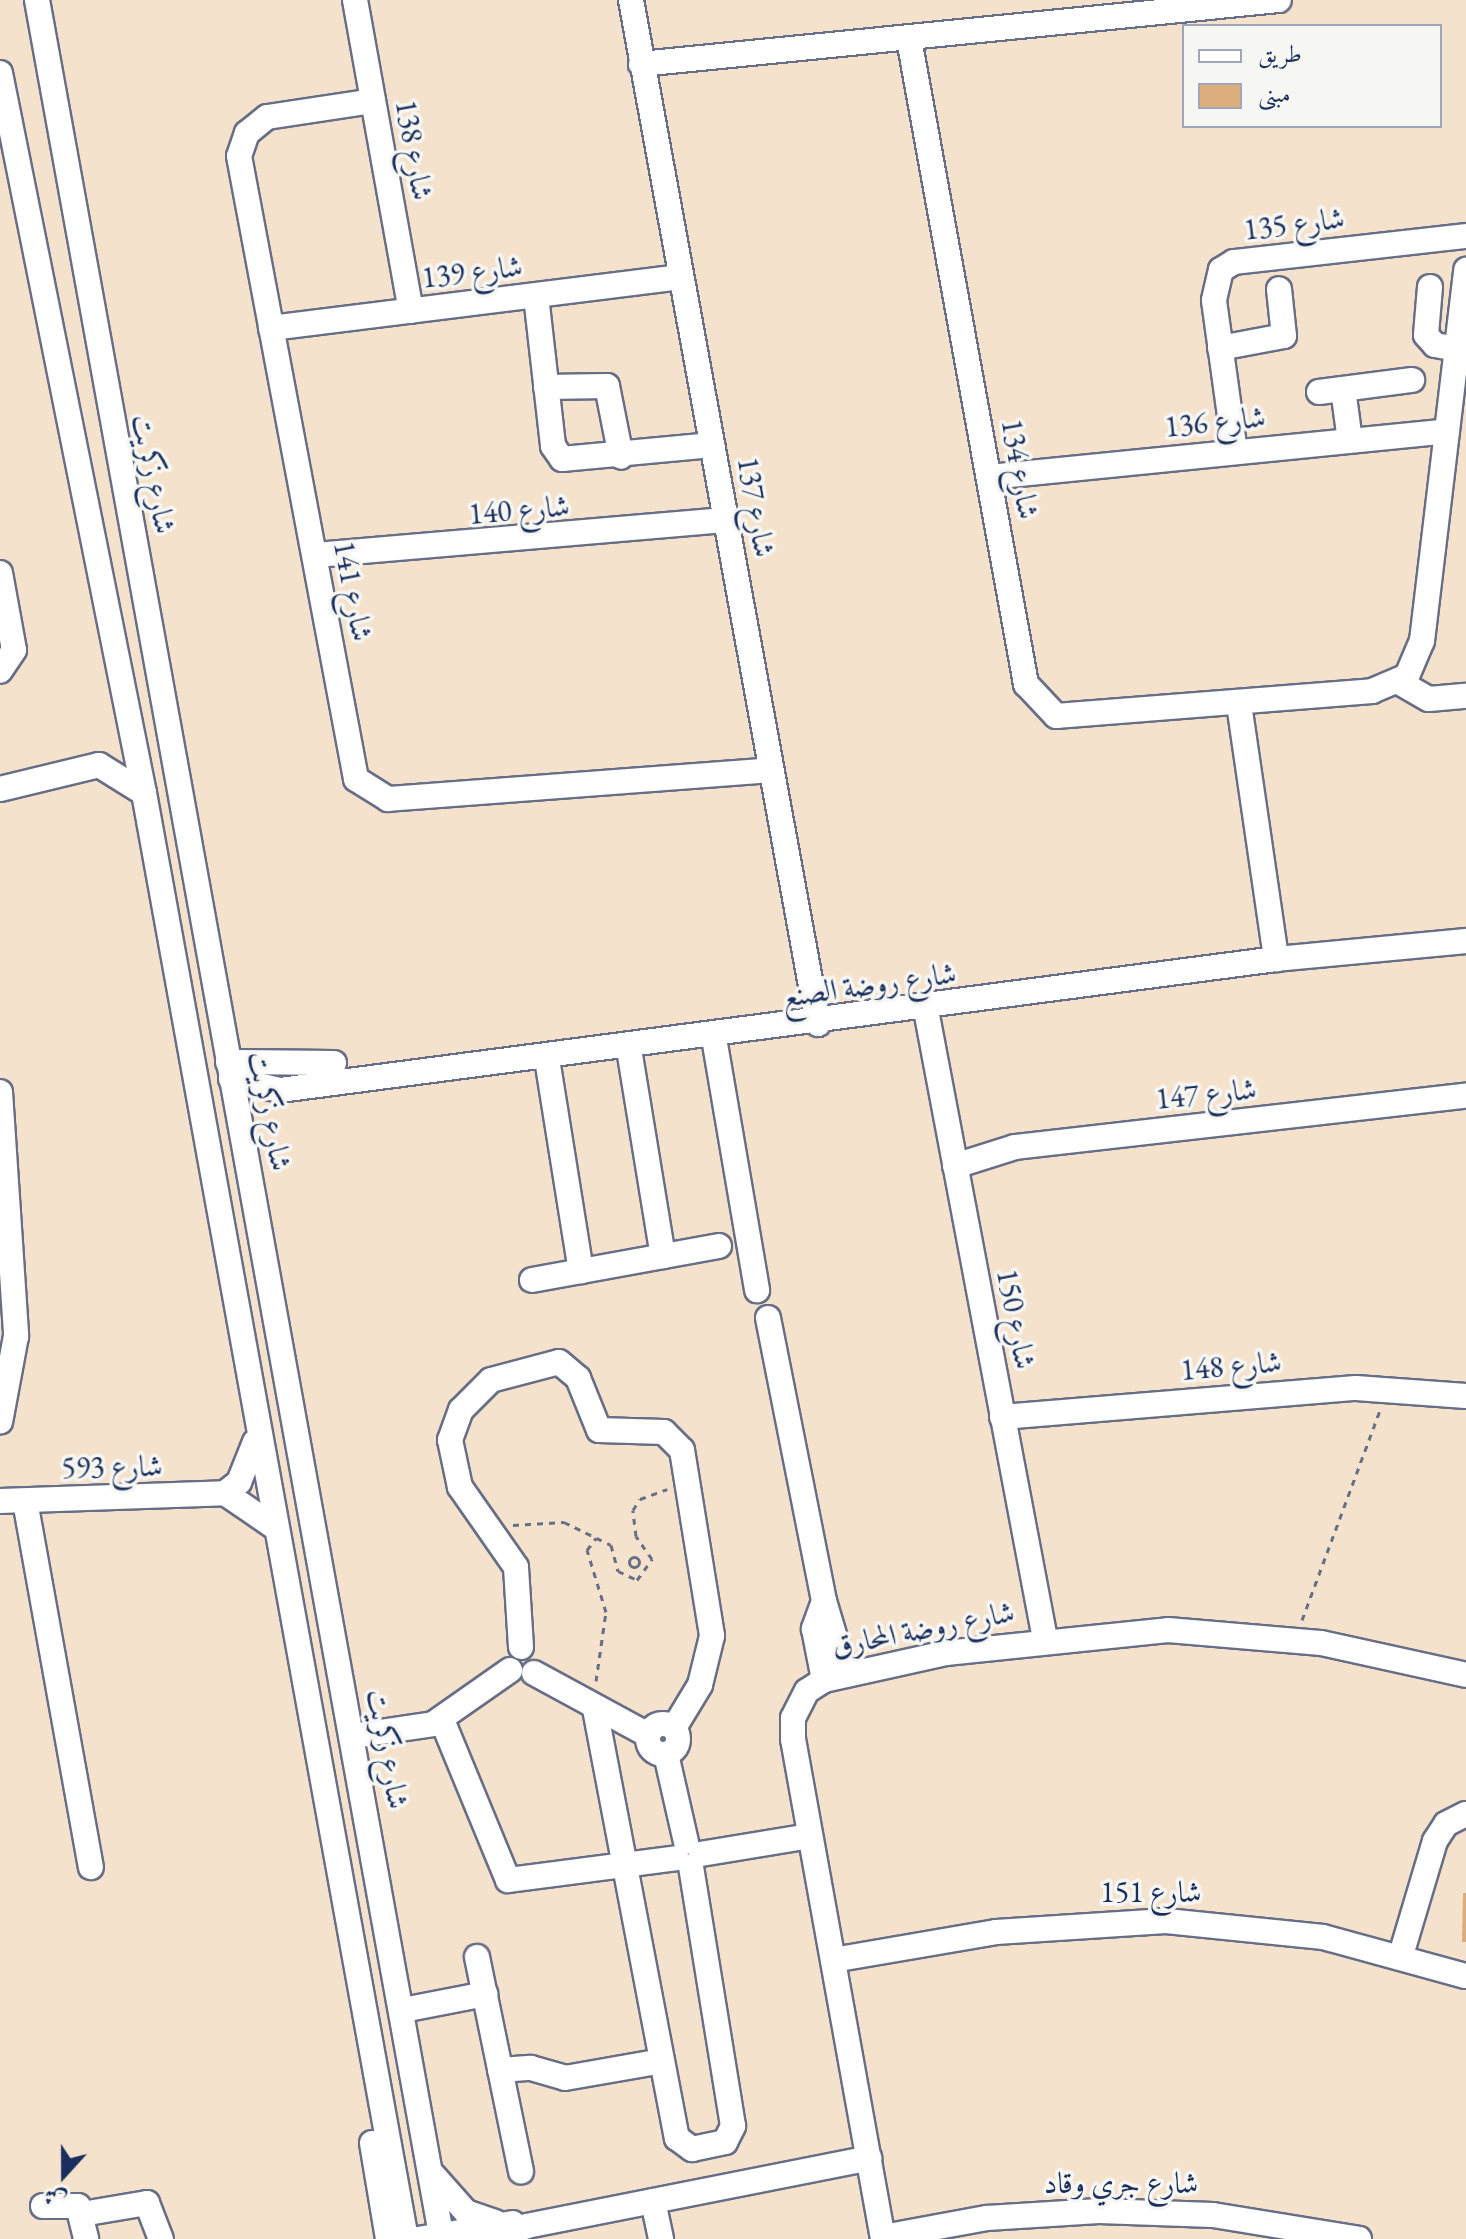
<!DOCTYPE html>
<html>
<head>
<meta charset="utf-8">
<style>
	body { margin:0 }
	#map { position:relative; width:1466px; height:2239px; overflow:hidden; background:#f5e2cd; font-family:"EB Garamond",Amiri,serif }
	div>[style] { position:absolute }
	.building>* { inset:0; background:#dbad7c }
	.path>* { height:3px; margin-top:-1.5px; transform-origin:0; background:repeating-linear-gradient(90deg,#676e85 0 6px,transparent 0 12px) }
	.path>.ring { margin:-1.5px; padding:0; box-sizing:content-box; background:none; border:3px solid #676e85; border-radius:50% }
	.roads { filter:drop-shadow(2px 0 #676e85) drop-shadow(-2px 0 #676e85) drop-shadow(0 2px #676e85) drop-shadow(0 -2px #676e85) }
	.minor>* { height:24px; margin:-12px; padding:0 12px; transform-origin:12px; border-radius:12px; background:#fff }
	.minor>.ring { margin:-12px; padding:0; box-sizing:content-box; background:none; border:24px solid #fff; border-radius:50% }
	span { translate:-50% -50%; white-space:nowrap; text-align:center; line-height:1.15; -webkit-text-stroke:7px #f6f6f2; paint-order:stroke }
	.street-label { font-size:30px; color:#1b2f5e }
	.legend { position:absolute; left:1182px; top:24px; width:260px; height:104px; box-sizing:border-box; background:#f6f6f2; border:2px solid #9ea6b7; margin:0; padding:10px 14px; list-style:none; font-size:24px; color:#1b2f5e }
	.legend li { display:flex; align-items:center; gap:16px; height:40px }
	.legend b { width:40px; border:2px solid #9ea6b7 }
	.north { position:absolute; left:24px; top:2135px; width:80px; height:80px; -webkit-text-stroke:6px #f6f6f2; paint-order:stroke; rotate:201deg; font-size:22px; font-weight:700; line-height:32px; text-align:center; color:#1b2f5e }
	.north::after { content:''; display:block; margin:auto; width:28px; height:36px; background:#1b2f5e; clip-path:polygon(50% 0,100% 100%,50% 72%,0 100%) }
</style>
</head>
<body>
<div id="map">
	<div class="building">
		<i style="clip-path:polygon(1463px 1893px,1466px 1893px,1466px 1942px,1462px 1942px)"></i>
	</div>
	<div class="path">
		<i style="left:513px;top:1525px;width:51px;rotate:-3.4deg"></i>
		<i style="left:564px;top:1522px;width:52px;rotate:26.1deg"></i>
		<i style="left:611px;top:1545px;width:27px;rotate:75deg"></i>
		<i style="left:618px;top:1571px;width:21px;rotate:25deg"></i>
		<i style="left:637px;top:1580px;width:26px;rotate:-54deg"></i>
		<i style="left:652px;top:1559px;width:28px;rotate:-125deg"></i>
		<i style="left:636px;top:1536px;width:26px;rotate:-97deg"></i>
		<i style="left:633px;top:1510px;width:13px;rotate:-58deg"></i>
		<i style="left:640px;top:1499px;width:29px;rotate:-20deg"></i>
		<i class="ring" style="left:629px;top:1557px;width:7px;height:7px"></i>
		<i style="left:1302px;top:1620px;width:224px;rotate:-69.6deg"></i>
		<i style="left:596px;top:1681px;width:70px;rotate:-81.8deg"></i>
		<i style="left:606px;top:1612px;width:65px;rotate:-107deg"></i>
		<i style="left:587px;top:1550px;width:15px;rotate:-53deg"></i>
	</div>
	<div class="roads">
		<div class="minor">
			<i style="left:37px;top:0;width:2275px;rotate:79.75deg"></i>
			<i style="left:355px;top:0;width:316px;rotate:79.8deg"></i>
			<i style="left:631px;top:0;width:1041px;rotate:79.65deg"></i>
			<i style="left:909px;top:39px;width:656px;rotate:79.72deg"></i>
			<i style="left:1026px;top:684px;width:44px;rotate:46.8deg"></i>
			<i style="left:1056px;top:716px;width:317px;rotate:-4.5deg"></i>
			<i style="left:1372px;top:691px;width:38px;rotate:-23deg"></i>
			<i style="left:1407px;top:676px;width:38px;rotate:-67deg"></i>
			<i style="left:1422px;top:641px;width:374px;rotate:-83.2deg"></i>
			<i style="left:641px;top:64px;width:641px;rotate:-5.73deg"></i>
			<i style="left:0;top:73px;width:734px;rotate:78.69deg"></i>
			<i style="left:144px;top:793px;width:1470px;rotate:79.73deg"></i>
			<i style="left:373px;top:101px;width:107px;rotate:171.4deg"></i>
			<i style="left:267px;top:117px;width:26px;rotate:141deg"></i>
			<i style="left:247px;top:133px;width:24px;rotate:109deg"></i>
			<i style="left:239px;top:156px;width:634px;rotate:79.36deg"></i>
			<i style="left:356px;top:779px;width:38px;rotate:32deg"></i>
			<i style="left:388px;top:799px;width:383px;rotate:-4.3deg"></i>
			<i style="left:1430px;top:287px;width:48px;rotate:94.8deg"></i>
			<i style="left:1426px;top:335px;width:13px;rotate:48deg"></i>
			<i style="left:1435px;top:345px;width:22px;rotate:10deg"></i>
			<i style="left:536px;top:296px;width:151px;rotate:83.5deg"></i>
			<i style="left:553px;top:446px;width:16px;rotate:55deg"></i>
			<i style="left:562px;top:459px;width:151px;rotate:-5.3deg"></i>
			<i style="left:271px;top:328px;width:413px;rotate:-7.1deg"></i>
			<i style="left:1220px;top:348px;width:65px;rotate:-10.6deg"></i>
			<i style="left:1284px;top:336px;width:47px;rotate:-96.1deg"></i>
			<i style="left:546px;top:387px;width:61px;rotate:-0.9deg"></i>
			<i style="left:607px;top:386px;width:72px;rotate:78.8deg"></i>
			<i style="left:1343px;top:389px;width:52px;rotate:82.3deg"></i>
			<i style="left:1319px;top:392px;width:94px;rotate:-7.4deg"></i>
			<i style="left:1235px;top:452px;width:153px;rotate:-97.9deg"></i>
			<i style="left:1214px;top:300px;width:31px;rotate:-77deg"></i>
			<i style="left:1221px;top:270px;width:15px;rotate:-32deg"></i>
			<i style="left:1234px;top:262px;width:233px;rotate:-6.4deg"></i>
			<i style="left:989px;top:477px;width:460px;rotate:-5.7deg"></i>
			<i style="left:316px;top:555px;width:410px;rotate:-4.9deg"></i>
			<i style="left:0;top:573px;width:78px;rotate:79.7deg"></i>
			<i style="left:14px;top:650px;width:25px;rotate:124deg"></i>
			<i style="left:1399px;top:682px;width:34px;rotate:30deg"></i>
			<i style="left:1429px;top:699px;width:37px;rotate:-5deg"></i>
			<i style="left:1239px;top:704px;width:258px;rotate:81.7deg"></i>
			<i style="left:0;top:789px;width:102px;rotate:-13.6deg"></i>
			<i style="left:99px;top:765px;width:53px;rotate:31.9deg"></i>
			<i style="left:926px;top:1010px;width:640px;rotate:79.29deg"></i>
			<i style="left:714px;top:1038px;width:256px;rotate:80.3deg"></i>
			<i style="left:629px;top:1049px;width:210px;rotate:80.7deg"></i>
			<i style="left:547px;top:1059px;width:215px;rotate:80.9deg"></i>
			<i style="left:228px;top:1062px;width:106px;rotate:0.5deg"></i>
			<i style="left:231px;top:1079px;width:50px;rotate:12.7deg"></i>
			<i style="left:280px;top:1090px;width:1005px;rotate:-7.49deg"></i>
			<i style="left:1276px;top:959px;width:191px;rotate:-5.4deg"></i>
			<i style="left:0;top:1092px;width:245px;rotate:86.2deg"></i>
			<i style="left:16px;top:1336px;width:87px;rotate:100.5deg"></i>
			<i style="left:955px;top:1166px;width:63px;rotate:-17.6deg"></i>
			<i style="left:1015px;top:1147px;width:454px;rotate:-6.5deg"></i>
			<i style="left:532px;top:1280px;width:190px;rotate:-10.3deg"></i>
			<i style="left:768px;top:1318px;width:288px;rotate:78.8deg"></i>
			<i style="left:824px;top:1601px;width:77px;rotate:73.4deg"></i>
			<i style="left:1002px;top:1417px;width:355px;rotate:-4.7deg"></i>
			<i style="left:1356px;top:1388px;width:110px;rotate:4.2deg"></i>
			<i style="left:225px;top:1493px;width:18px;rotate:-38deg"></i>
			<i style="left:239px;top:1482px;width:43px;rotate:-68.2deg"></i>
			<i style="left:0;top:1501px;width:225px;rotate:-2deg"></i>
			<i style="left:225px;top:1493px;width:58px;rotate:34.5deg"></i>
			<i style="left:25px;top:1501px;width:372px;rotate:79.8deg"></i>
			<i style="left:824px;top:1601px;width:30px;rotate:110deg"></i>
			<i style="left:814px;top:1629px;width:52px;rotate:78.9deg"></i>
			<i style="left:521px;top:1647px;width:80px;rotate:-93.6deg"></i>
			<i style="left:516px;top:1567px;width:98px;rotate:-125deg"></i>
			<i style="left:460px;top:1487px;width:48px;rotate:-102deg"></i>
			<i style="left:450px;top:1440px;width:32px;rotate:-70deg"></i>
			<i style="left:461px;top:1410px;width:42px;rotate:-45deg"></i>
			<i style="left:491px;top:1380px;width:70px;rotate:-14.8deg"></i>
			<i style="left:559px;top:1362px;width:25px;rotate:40deg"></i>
			<i style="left:578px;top:1378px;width:56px;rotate:68deg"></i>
			<i style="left:599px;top:1430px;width:65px;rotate:1.8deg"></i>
			<i style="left:664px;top:1432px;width:25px;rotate:45deg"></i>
			<i style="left:682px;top:1450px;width:188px;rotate:80.8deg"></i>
			<i style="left:712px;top:1636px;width:50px;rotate:103.8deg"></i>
			<i style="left:700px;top:1685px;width:50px;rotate:121.2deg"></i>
			<i style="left:534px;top:1673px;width:130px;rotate:28.5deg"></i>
			<i style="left:595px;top:1709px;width:437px;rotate:79.2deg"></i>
			<i style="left:677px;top:2138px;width:19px;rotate:36deg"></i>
			<i style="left:692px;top:2149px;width:34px;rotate:-12deg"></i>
			<i style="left:725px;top:2142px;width:18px;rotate:-63deg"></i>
			<i style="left:733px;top:2126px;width:263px;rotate:-99.2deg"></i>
			<i style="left:442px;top:1720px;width:173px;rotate:67.6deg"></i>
			<i style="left:508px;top:1880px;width:170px;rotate:-7.4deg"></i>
			<i class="ring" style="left:648px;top:1724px;width:6px;height:6px"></i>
			<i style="left:353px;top:1736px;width:81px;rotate:-8.5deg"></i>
			<i style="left:433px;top:1724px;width:94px;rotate:-35deg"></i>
			<i style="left:666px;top:1754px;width:90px;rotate:77.2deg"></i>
			<i style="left:701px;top:1854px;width:110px;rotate:-9.4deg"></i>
			<i style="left:1401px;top:1955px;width:119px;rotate:-73.4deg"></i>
			<i style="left:1435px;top:1841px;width:20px;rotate:-57deg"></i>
			<i style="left:1446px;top:1824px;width:22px;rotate:-27deg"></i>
			<i style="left:477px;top:1957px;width:219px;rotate:78.4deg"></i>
			<i style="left:833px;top:1960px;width:165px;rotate:-9.7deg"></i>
			<i style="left:996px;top:1932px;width:170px;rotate:-3.7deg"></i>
			<i style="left:1166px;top:1921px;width:158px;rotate:5.8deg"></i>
			<i style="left:1323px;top:1937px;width:148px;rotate:15.3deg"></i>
			<i style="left:403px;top:2010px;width:84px;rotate:-11deg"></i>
			<i style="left:500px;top:2070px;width:31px;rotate:-4deg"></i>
			<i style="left:531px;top:2068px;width:35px;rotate:16deg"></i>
			<i style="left:565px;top:2078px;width:98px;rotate:-9.9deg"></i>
			<i style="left:372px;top:2143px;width:97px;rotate:80.5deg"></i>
			<i style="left:434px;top:2176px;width:48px;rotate:48.4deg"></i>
			<i style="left:466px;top:2212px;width:31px;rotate:19deg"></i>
			<i style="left:653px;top:2201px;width:39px;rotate:78deg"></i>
			<i style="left:43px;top:2206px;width:35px"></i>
			<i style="left:78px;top:2206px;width:34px;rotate:76deg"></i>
			<i style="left:82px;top:2214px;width:66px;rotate:-9.6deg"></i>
			<i style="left:147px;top:2203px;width:39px;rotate:69deg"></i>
			<i style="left:883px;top:2237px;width:106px;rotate:-10.4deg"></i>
			<i style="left:987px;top:2218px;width:112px;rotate:-3.6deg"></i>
			<i style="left:1099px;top:2211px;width:114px;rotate:2deg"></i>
			<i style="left:1213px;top:2215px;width:148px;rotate:9.3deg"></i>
			<i style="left:418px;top:2239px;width:96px;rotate:-9.6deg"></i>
			<i style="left:492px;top:2239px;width:37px;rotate:-20deg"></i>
			<i style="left:527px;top:2226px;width:349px;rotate:-11.2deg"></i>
			<i style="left:883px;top:2239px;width:508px;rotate:-100.2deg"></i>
			<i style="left:793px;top:1739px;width:21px;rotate:-90deg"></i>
			<i style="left:793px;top:1718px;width:30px;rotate:-63deg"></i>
			<i style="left:807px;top:1691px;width:20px;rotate:-33deg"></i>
			<i style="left:824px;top:1680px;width:125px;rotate:-12.5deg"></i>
			<i style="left:946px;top:1653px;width:223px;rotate:-5.9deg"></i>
			<i style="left:1168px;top:1630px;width:154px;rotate:4.9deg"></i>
			<i style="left:1321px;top:1643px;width:148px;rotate:12.4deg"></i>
		</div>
	</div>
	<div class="street-label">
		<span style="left:414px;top:150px;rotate:80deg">شارع 138</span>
		<span style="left:1294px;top:224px;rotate:-7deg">شارع 135</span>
		<span style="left:472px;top:272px;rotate:-7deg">شارع 139</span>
		<span style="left:1215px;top:422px;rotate:-6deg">شارع 136</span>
		<span style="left:1020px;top:469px;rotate:80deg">شارع 134</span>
		<span style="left:154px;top:474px;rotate:79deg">شارع زكريت</span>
		<span style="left:756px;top:507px;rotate:80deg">شارع 137</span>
		<span style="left:519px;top:510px;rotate:-5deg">شارع 140</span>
		<span style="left:353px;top:591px;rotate:79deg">شارع 141</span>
		<span style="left:869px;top:985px;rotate:-8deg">شارع روضة الصنع</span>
		<span style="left:1206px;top:1094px;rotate:-6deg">شارع 147</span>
		<span style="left:270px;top:1111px;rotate:79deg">شارع زكريت</span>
		<span style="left:1016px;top:1319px;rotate:79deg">شارع 150</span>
		<span style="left:1231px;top:1366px;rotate:-5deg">شارع 148</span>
		<span style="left:112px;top:1467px;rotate:-1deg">شارع 593</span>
		<span style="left:923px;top:1629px;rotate:-11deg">شارع روضة المحارق</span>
		<span style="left:388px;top:1749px;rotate:80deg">شارع زكريت</span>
		<span style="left:1151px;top:1892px">شارع 151</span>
		<span style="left:1121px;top:2183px">شارع جري وقاد</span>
	</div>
	<ul class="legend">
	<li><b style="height:10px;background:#fff"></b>طريق</li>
	<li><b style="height:22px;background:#dbad7c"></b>مبنى</li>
	</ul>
	<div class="north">ش</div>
</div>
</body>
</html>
